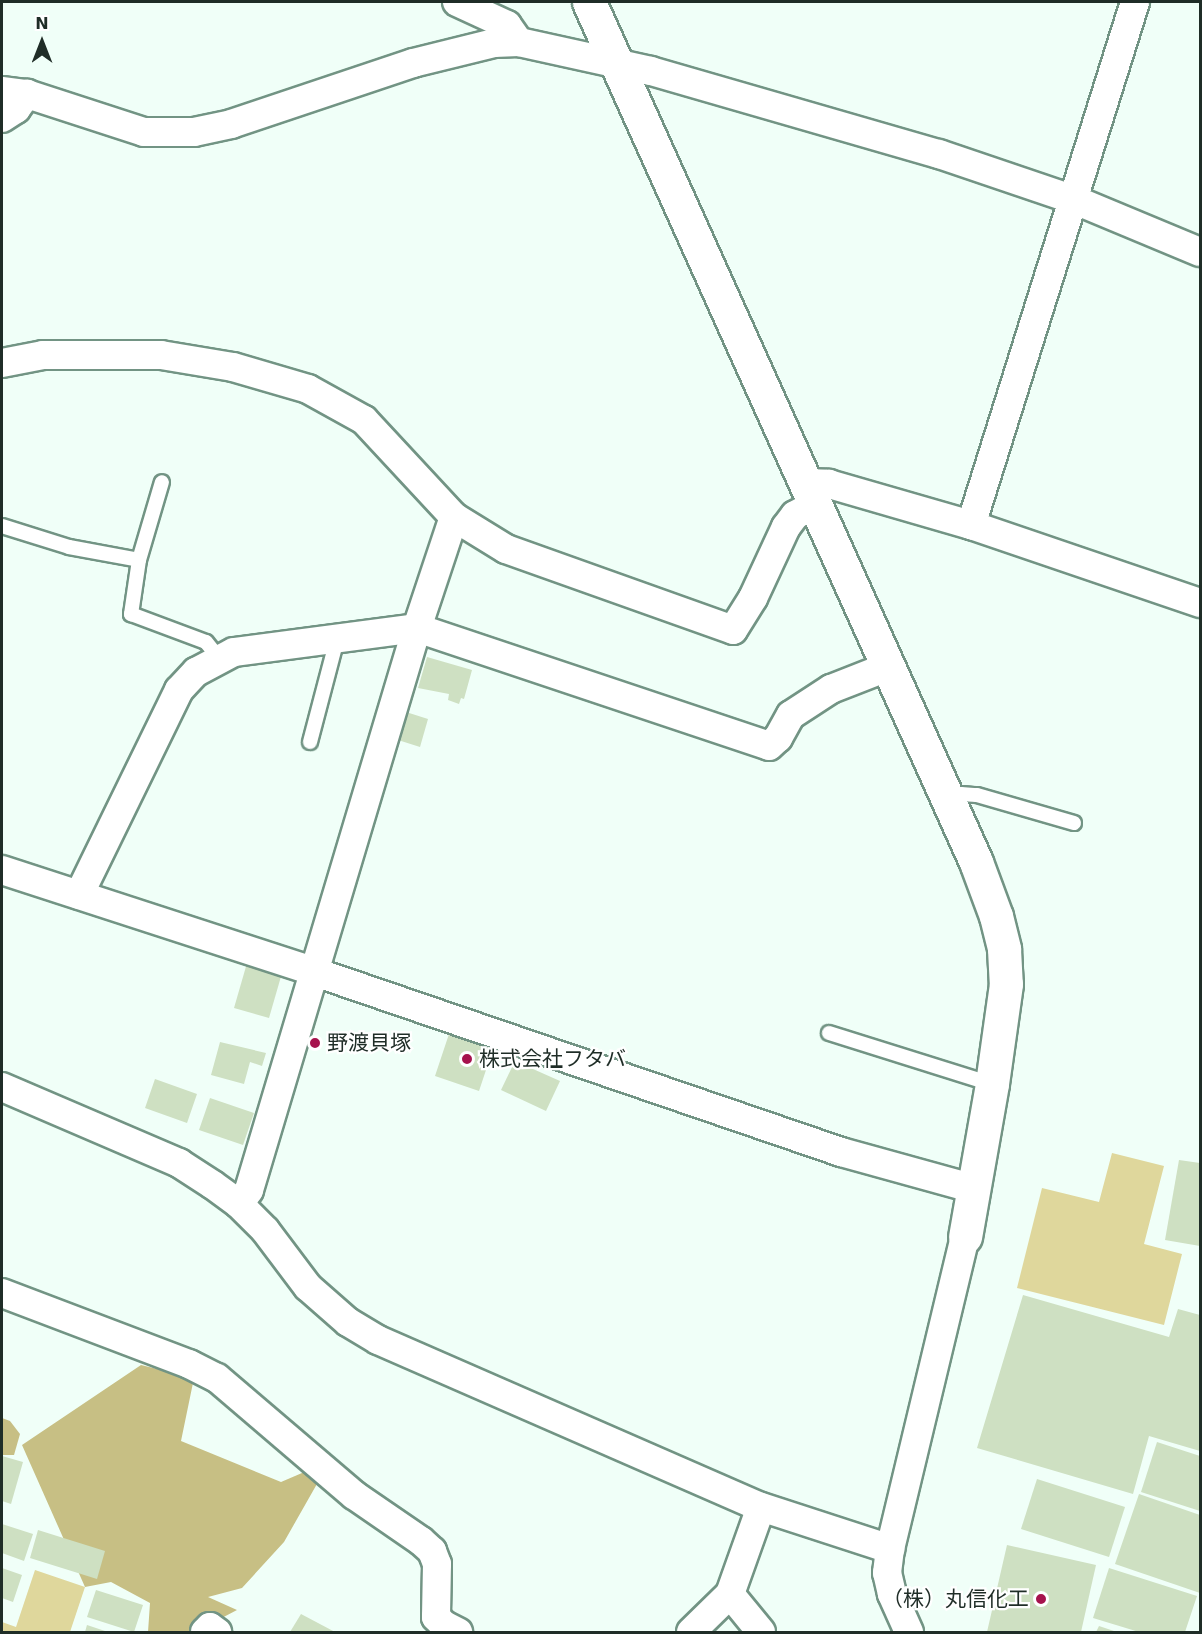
<!DOCTYPE html>
<html>
<head>
<meta charset="utf-8">
<style>
	body { margin:0 }
	#map { position:relative; width:1202px; height:1634px; overflow:hidden; background:#f0fff8; font-family:"DejaVu Sans","Noto Sans JP",sans-serif }
	div>[style] { position:absolute }
	.green>* { inset:0; background:#dfd79c }
	.forest>* { inset:0; background:#c7bf84 }
	.building>* { inset:0; background:#cee0c2 }
	.roads { filter:drop-shadow(2px 0 #729484) drop-shadow(-2px 0 #729484) drop-shadow(0 2px #729484) drop-shadow(0 -2px #729484) }
	.service>* { height:14px; margin:-7px; padding:0 7px; transform-origin:7px; border-radius:7px; background:#fff }
	.minor>* { height:28px; margin:-14px; padding:0 14px; transform-origin:14px; border-radius:14px; background:#fff }
	.tertiary>* { height:33px; margin:-16.5px; padding:0 16.5px; transform-origin:16.5px; border-radius:16.5px; background:#fff }
	.dots>* { width:16px; height:16px; translate:-50% -50%; box-sizing:border-box; border:3px solid #fff; border-radius:50% }
	span { translate:-50% -50%; white-space:nowrap; text-align:center; line-height:1.15; -webkit-text-stroke:4.5px #fff; paint-order:stroke }
	.poi-label { font-size:21px; color:#1f2d27 }
	.left { translate:0 -50%; text-align:left }
	.right { translate:-100% -50%; text-align:right }
	.frame { position:absolute; inset:0; border:3px solid #1f2d27; pointer-events:none }
	.north { position:absolute; left:12px; top:12px; width:60px; height:60px; -webkit-text-stroke:4px #fff; paint-order:stroke; rotate:0deg; font-size:16px; font-weight:700; line-height:24px; text-align:center; color:#1f2d27 }
	.north::after { content:''; display:block; margin:auto; width:21px; height:27px; background:#1f2d27; clip-path:polygon(50% 0,100% 100%,50% 72%,0 100%) }
</style>
</head>
<body>
<div id="map">
	<div class="green">
		<i style="clip-path:polygon(1112px 1153px,1164px 1166px,1144px 1244px,1182px 1254px,1164px 1325px,1017px 1288px,1042px 1188px,1099px 1202px)"></i>
		<i style="clip-path:polygon(35px 1570px,85px 1587px,70px 1632px,2px 1632px,2px 1622px,16px 1627px)"></i>
	</div>
	<div class="forest">
		<i style="clip-path:polygon(141px 1365px,194px 1378px,181px 1441px,281px 1482px,330px 1461px,284px 1542px,242px 1588px,208px 1597px,237px 1610px,195px 1632px,148px 1632px,150px 1603px,111px 1582px,85px 1587px,22px 1445px)"></i>
		<i style="clip-path:polygon(2px 1418px,10px 1421px,20px 1434px,14px 1455px,2px 1455px)"></i>
	</div>
	<div class="building">
		<i style="clip-path:polygon(427px 657px,472px 670px,464px 699px,461px 698px,459px 704px,448px 700px,449px 694px,418px 688px)"></i>
		<i style="clip-path:polygon(406px 712px,428px 719px,420px 747px,398px 740px)"></i>
		<i style="clip-path:polygon(247px 963px,282px 973px,269px 1018px,234px 1008px)"></i>
		<i style="clip-path:polygon(450px 1031px,494px 1046px,479px 1091px,435px 1076px)"></i>
		<i style="clip-path:polygon(220px 1042px,266px 1053px,262px 1066px,250px 1062px,244px 1084px,211px 1075px)"></i>
		<i style="clip-path:polygon(515px 1061px,560px 1081px,546px 1111px,501px 1090px)"></i>
		<i style="clip-path:polygon(155px 1079px,197px 1094px,187px 1123px,145px 1108px)"></i>
		<i style="clip-path:polygon(210px 1098px,254px 1113px,243px 1145px,199px 1130px)"></i>
		<i style="clip-path:polygon(1179px 1160px,1200px 1163px,1200px 1246px,1165px 1240px)"></i>
		<i style="clip-path:polygon(1023px 1295px,1169px 1337px,1178px 1309px,1200px 1315px,1200px 1451px,1149px 1436px,1133px 1494px,977px 1448px)"></i>
		<i style="clip-path:polygon(1157px 1442px,1200px 1456px,1200px 1511px,1141px 1492px)"></i>
		<i style="clip-path:polygon(2px 1456px,23px 1462px,11px 1504px,2px 1501px)"></i>
		<i style="clip-path:polygon(1037px 1479px,1125px 1507px,1109px 1557px,1021px 1529px)"></i>
		<i style="clip-path:polygon(1139px 1494px,1200px 1515px,1200px 1593px,1115px 1564px)"></i>
		<i style="clip-path:polygon(2px 1524px,33px 1534px,24px 1561px,2px 1553px)"></i>
		<i style="clip-path:polygon(38px 1530px,105px 1551px,97px 1579px,30px 1558px)"></i>
		<i style="clip-path:polygon(1007px 1545px,1096px 1565px,1081px 1632px,987px 1632px)"></i>
		<i style="clip-path:polygon(2px 1568px,22px 1575px,13px 1602px,2px 1598px)"></i>
		<i style="clip-path:polygon(1109px 1568px,1197px 1596px,1185px 1632px,1139px 1632px,1093px 1618px)"></i>
		<i style="clip-path:polygon(96px 1590px,143px 1605px,134px 1632px,87px 1617px)"></i>
		<i style="clip-path:polygon(301px 1614px,335px 1632px,290px 1632px)"></i>
		<i style="clip-path:polygon(87px 1625px,108px 1632px,85px 1632px)"></i>
		<i style="clip-path:polygon(1099px 1626px,1117px 1632px,1096px 1632px)"></i>
	</div>
	<div class="roads">
		<div class="service">
			<i style="left:2px;top:526px;width:70px;rotate:17.4deg"></i>
			<i style="left:69px;top:547px;width:71px;rotate:10.5deg"></i>
			<i style="left:139px;top:560px;width:81px;rotate:-73.6deg"></i>
			<i style="left:139px;top:560px;width:55px;rotate:98.4deg"></i>
			<i style="left:131px;top:614px;width:80px;rotate:20.5deg"></i>
			<i style="left:206px;top:642px;width:21px;rotate:51deg"></i>
			<i style="left:310px;top:742px;width:106px;rotate:-75.3deg"></i>
			<i style="left:947px;top:800px;width:15px;rotate:-23deg"></i>
			<i style="left:961px;top:794px;width:16px;rotate:4deg"></i>
			<i style="left:977px;top:795px;width:101px;rotate:16.1deg"></i>
			<i style="left:829px;top:1033px;width:171px;rotate:17.4deg"></i>
		</div>
		<div class="minor">
			<i style="left:457px;top:2px;width:55px;rotate:24.7deg"></i>
			<i style="left:507px;top:25px;width:21px;rotate:55deg"></i>
			<i style="left:2px;top:91px;width:25px;rotate:7deg"></i>
			<i style="left:27px;top:94px;width:123px;rotate:18deg"></i>
			<i style="left:144px;top:132px;width:50px"></i>
			<i style="left:194px;top:132px;width:38px;rotate:-12deg"></i>
			<i style="left:231px;top:124px;width:192px;rotate:-18.5deg"></i>
			<i style="left:413px;top:63px;width:83px;rotate:-13.9deg"></i>
			<i style="left:494px;top:43px;width:25px;rotate:-2deg"></i>
			<i style="left:519px;top:42px;width:135px;rotate:12.4deg"></i>
			<i style="left:651px;top:71px;width:300px;rotate:16.1deg"></i>
			<i style="left:939px;top:154px;width:144px;rotate:18.7deg"></i>
			<i style="left:1075px;top:200px;width:135px;rotate:22.6deg"></i>
			<i style="left:2px;top:118px;width:17px;rotate:-33deg"></i>
			<i style="left:16px;top:109px;width:19px;rotate:-54deg"></i>
			<i style="left:2px;top:363px;width:42px;rotate:-11deg"></i>
			<i style="left:43px;top:355px;width:118px"></i>
			<i style="left:161px;top:355px;width:73px;rotate:9.5deg"></i>
			<i style="left:233px;top:367px;width:78px;rotate:16.3deg"></i>
			<i style="left:308px;top:389px;width:64px;rotate:29deg"></i>
			<i style="left:364px;top:420px;width:132px;rotate:47.1deg"></i>
			<i style="left:454px;top:517px;width:61px;rotate:31.6deg"></i>
			<i style="left:506px;top:549px;width:241px;rotate:19.6deg"></i>
			<i style="left:733px;top:630px;width:38px;rotate:-58deg"></i>
			<i style="left:753px;top:598px;width:78px;rotate:-65.1deg"></i>
			<i style="left:786px;top:527px;width:15px;rotate:-53deg"></i>
			<i style="left:795px;top:515px;width:21px;rotate:-28deg"></i>
			<i style="left:805px;top:483px;width:24px;rotate:2deg"></i>
			<i style="left:829px;top:484px;width:148px;rotate:16.1deg"></i>
			<i style="left:971px;top:525px;width:242px;rotate:18.8deg"></i>
			<i style="left:971px;top:525px;width:548px;rotate:-72.59deg"></i>
			<i style="left:2px;top:870px;width:329px;rotate:18deg"></i>
			<i style="left:315px;top:972px;width:556px;rotate:18.89deg"></i>
			<i style="left:841px;top:1152px;width:139px;rotate:15.4deg"></i>
			<i style="left:79px;top:895px;width:228px;rotate:-64deg"></i>
			<i style="left:179px;top:690px;width:25px;rotate:-47deg"></i>
			<i style="left:196px;top:672px;width:43px;rotate:-27.8deg"></i>
			<i style="left:234px;top:652px;width:185px;rotate:-7.5deg"></i>
			<i style="left:417px;top:628px;width:371px;rotate:18.5deg"></i>
			<i style="left:769px;top:746px;width:12px;rotate:-42deg"></i>
			<i style="left:778px;top:738px;width:26px;rotate:-61deg"></i>
			<i style="left:791px;top:715px;width:48px;rotate:-33deg"></i>
			<i style="left:831px;top:689px;width:60px;rotate:-21.4deg"></i>
			<i style="left:2px;top:1087px;width:193px;rotate:23.2deg"></i>
			<i style="left:179px;top:1163px;width:40px;rotate:32.9deg"></i>
			<i style="left:213px;top:1185px;width:32px;rotate:36deg"></i>
			<i style="left:239px;top:1204px;width:37px;rotate:45deg"></i>
			<i style="left:265px;top:1230px;width:71px;rotate:53deg"></i>
			<i style="left:308px;top:1287px;width:53px;rotate:41.2deg"></i>
			<i style="left:348px;top:1322px;width:35px;rotate:31deg"></i>
			<i style="left:378px;top:1340px;width:418px;rotate:23.6deg"></i>
			<i style="left:761px;top:1507px;width:136px;rotate:18deg"></i>
			<i style="left:239px;top:1204px;width:17px;rotate:-54deg"></i>
			<i style="left:249px;top:1190px;width:587px;rotate:-73.36deg"></i>
			<i style="left:417px;top:628px;width:117px;rotate:-71.6deg"></i>
			<i style="left:2px;top:1293px;width:200px;rotate:20.8deg"></i>
			<i style="left:189px;top:1364px;width:31px;rotate:27deg"></i>
			<i style="left:217px;top:1378px;width:180px;rotate:40.5deg"></i>
			<i style="left:354px;top:1495px;width:81px;rotate:34.5deg"></i>
			<i style="left:421px;top:1541px;width:15px;rotate:42deg"></i>
			<i style="left:432px;top:1551px;width:14px;rotate:69deg"></i>
			<i style="left:437px;top:1564px;width:53px;rotate:91.1deg"></i>
			<i style="left:436px;top:1617px;width:11px;rotate:45deg"></i>
			<i style="left:444px;top:1625px;width:16px;rotate:27deg"></i>
			<i style="left:730px;top:1594px;width:49px;rotate:50.8deg"></i>
			<i style="left:205px;top:1632px;width:7px;rotate:-45deg"></i>
			<i style="left:210px;top:1627px;width:9px;rotate:36deg"></i>
			<i style="left:691px;top:1632px;width:54px;rotate:-44.3deg"></i>
			<i style="left:730px;top:1594px;width:92px;rotate:-70.4deg"></i>
			<i style="left:909px;top:1632px;width:42px;rotate:-114.1deg"></i>
			<i style="left:892px;top:1594px;width:22px;rotate:-103deg"></i>
			<i style="left:887px;top:1573px;width:24px;rotate:-83deg"></i>
			<i style="left:890px;top:1549px;width:321px;rotate:-76.5deg"></i>
		</div>
		<div class="tertiary">
			<i style="left:589px;top:2px;width:943px;rotate:65.77deg"></i>
			<i style="left:976px;top:862px;width:58px;rotate:69.7deg"></i>
			<i style="left:996px;top:916px;width:34px;rotate:76deg"></i>
			<i style="left:1004px;top:949px;width:35px;rotate:87deg"></i>
			<i style="left:1006px;top:984px;width:101px;rotate:98deg"></i>
			<i style="left:992px;top:1084px;width:155px;rotate:100deg"></i>
		</div>
	</div>
	<div class="dots">
		<i style="left:315px;top:1043px;background:#a6124d"></i>
		<i style="left:467px;top:1059px;background:#a6124d"></i>
		<i style="left:1041px;top:1599px;background:#a6124d"></i>
	</div>
	<div class="poi-label">
		<span class="left" style="left:327px;top:1043px">野渡貝塚</span>
		<span class="left" style="left:479px;top:1059px">株式会社フタバ</span>
		<span class="right" style="left:1029px;top:1599px">（株）丸信化工</span>
	</div>
	<div class="frame"></div>
	<div class="north">N</div>
</div>
</body>
</html>
